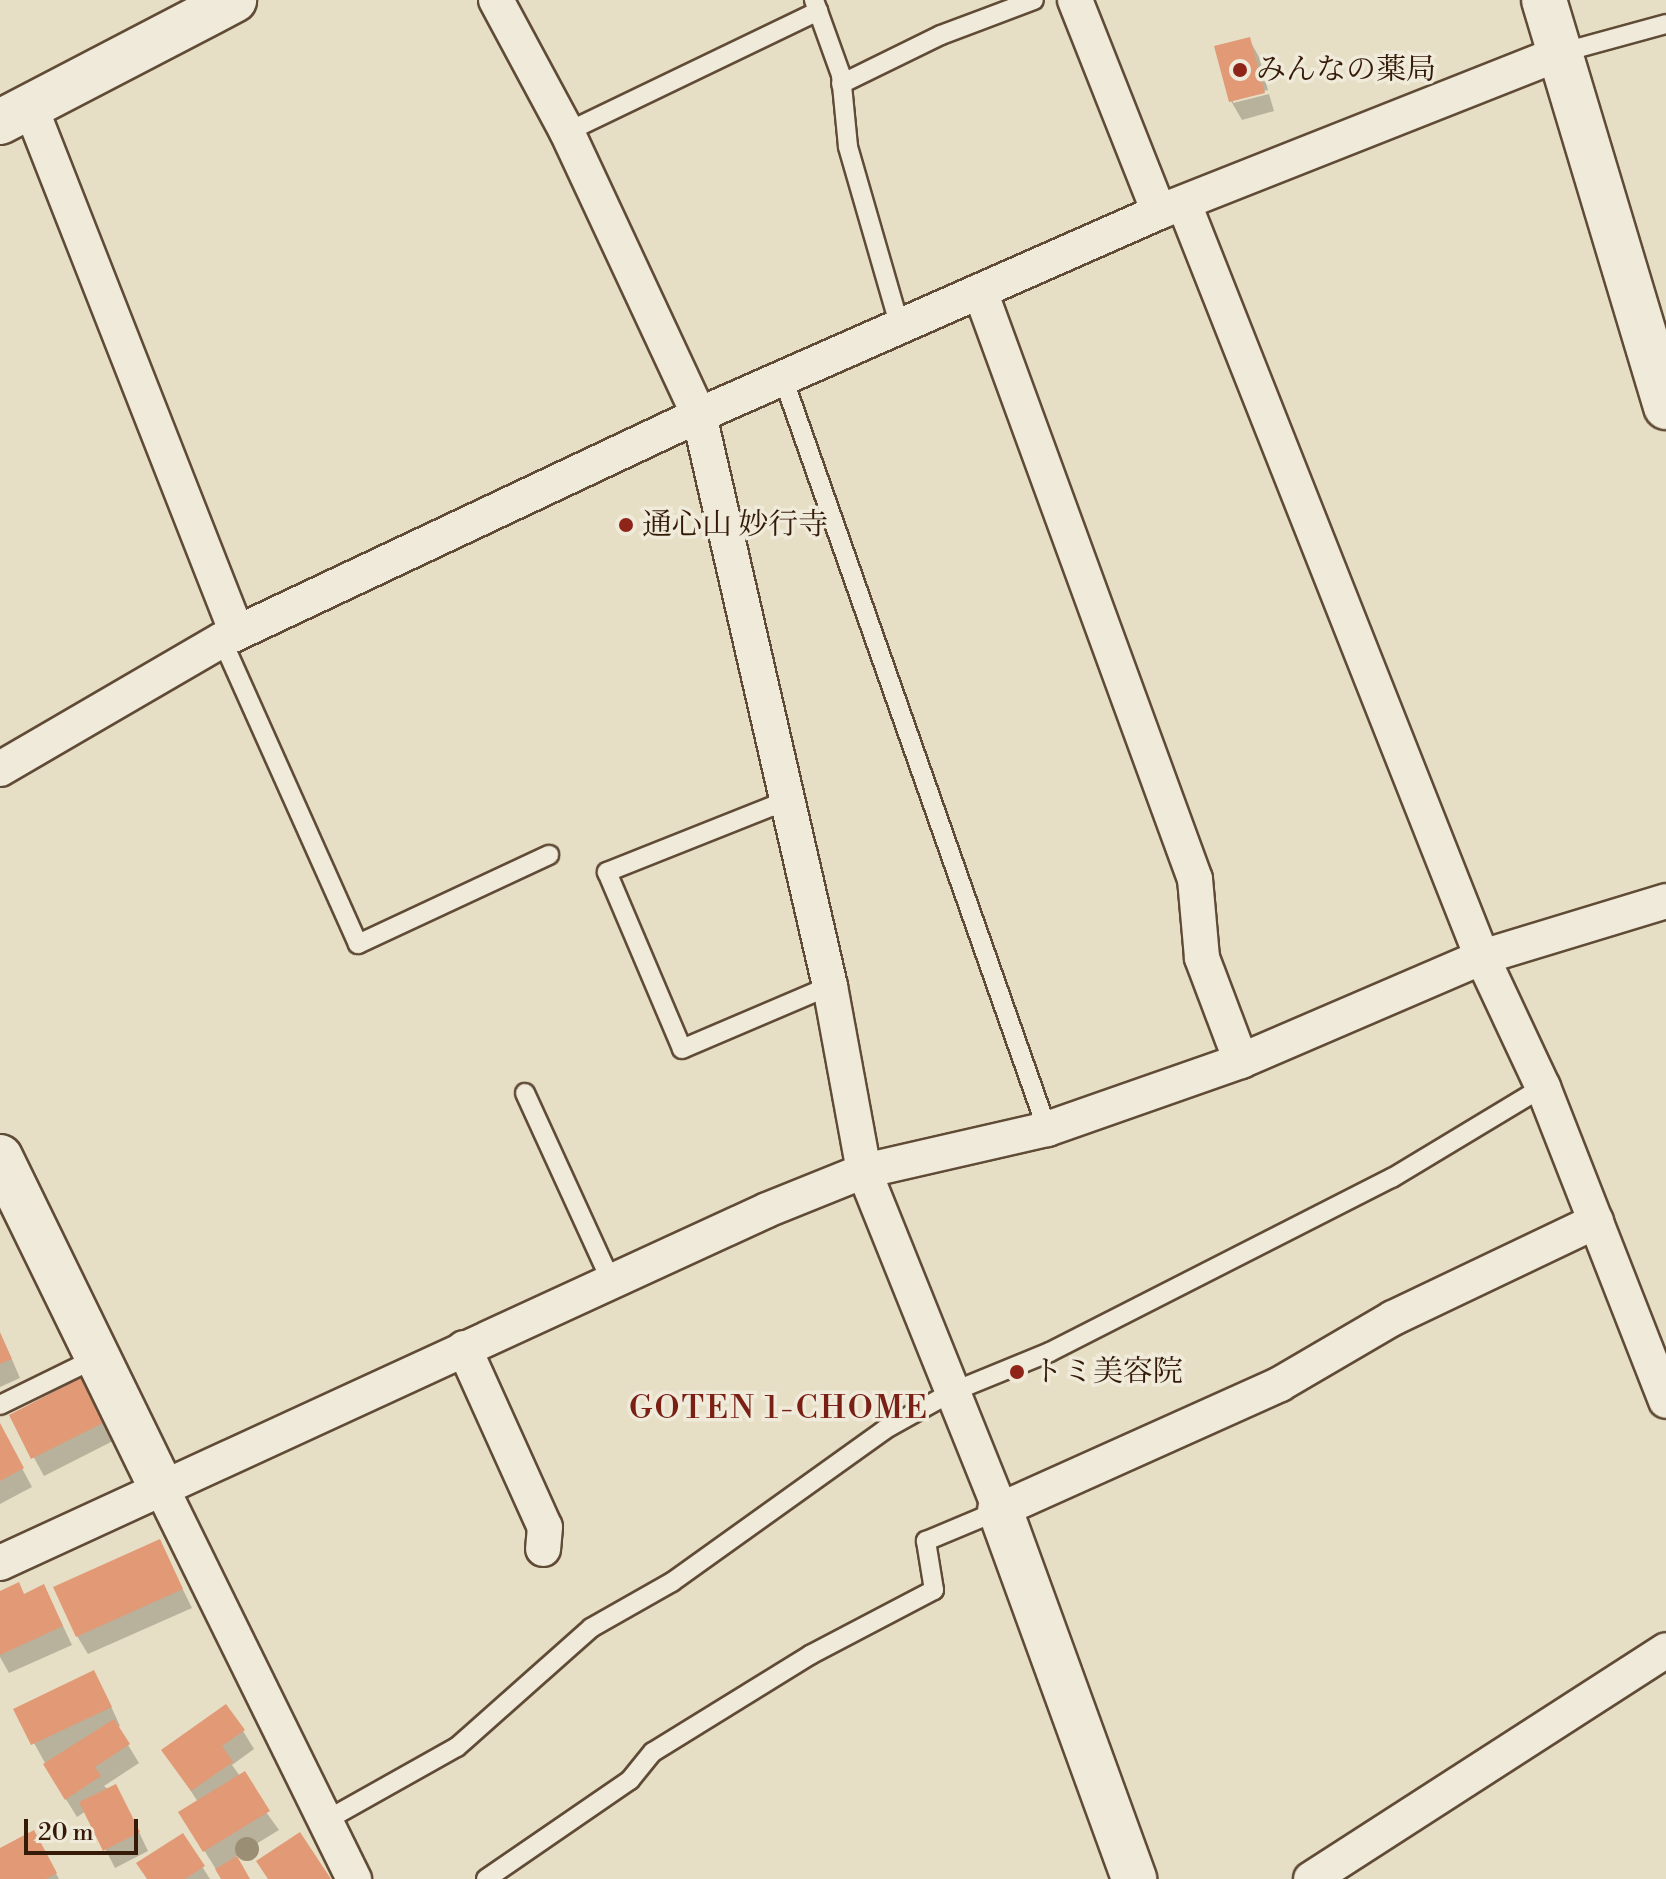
<!DOCTYPE html>
<html>
<head>
<meta charset="utf-8">
<style>
	body { margin:0 }
	#map { position:relative; width:1666px; height:1879px; overflow:hidden; background:#e6dfc5; font-family:"Libre Bodoni","Noto Serif JP",serif }
	div>[style] { position:absolute }
	.shadow>* { inset:0; background:#0003 }
	.building>* { inset:0; background:#e19976 }
	.roads { filter:drop-shadow(2px 0 #604b36) drop-shadow(-2px 0 #604b36) drop-shadow(0 2px #604b36) drop-shadow(0 -2px #604b36) }
	.lane>* { height:18px; margin:-9px; padding:0 9px; transform-origin:9px; border-radius:9px; background:#efead9 }
	.street>* { height:34px; margin:-17px; padding:0 17px; transform-origin:17px; border-radius:17px; background:#efead9 }
	.secondary>* { height:44px; margin:-22px; padding:0 22px; transform-origin:22px; border-radius:22px; background:#efead9 }
	.trees>* { width:24px; height:24px; margin:-12px; border-radius:50%; background:#9a8e74 }
	.dots>* { width:22px; height:22px; translate:-50% -50%; box-sizing:border-box; border:4px solid #efead9; border-radius:50% }
	span { translate:-50% -50%; white-space:nowrap; text-align:center; line-height:1.15; -webkit-text-stroke:7px #efead9; paint-order:stroke }
	.poi-label { font-size:30px; color:#341a07 }
	.left { translate:0 -50%; text-align:left }
	.neighbourhood-label { font-size:32px; color:#7a1f14; letter-spacing:2px }
	.scale { position:absolute; left:24px; top:1819px; width:114px; height:36px; box-sizing:border-box; border:4px solid #341a07; border-top:0; padding-left:10px; font-size:24px; line-height:28px; white-space:nowrap; color:#341a07; -webkit-text-stroke:6px #efead9; paint-order:stroke }
</style>
</head>
<body>
<div id="map">
	<div class="shadow">
		<i style="clip-path:polygon(1249px 39px,1259px 57px,1268px 90px,1233px 99px,1233px 103px,1269px 94px,1274px 111px,1242px 120px,1231px 101px)"></i>
		<i style="clip-path:polygon(0 1332px,20px 1378px,0 1387px)"></i>
		<i style="clip-path:polygon(83px 1379px,115px 1440px,44px 1476px,11px 1416px)"></i>
		<i style="clip-path:polygon(0 1427px,32px 1487px,0 1504px)"></i>
		<i style="clip-path:polygon(159px 1541px,192px 1608px,88px 1654px,77px 1636px)"></i>
		<i style="clip-path:polygon(0 1593px,53px 1605px,72px 1645px,9px 1673px,0 1657px)"></i>
		<i style="clip-path:polygon(104px 1691px,120px 1726px,117px 1727px,139px 1763px,104px 1786px,126px 1805px,148px 1851px,115px 1868px,86px 1811px,77px 1817px,56px 1783px,16px 1710px)"></i>
		<i style="clip-path:polygon(243px 1731px,254px 1749px,232px 1765px,279px 1830px,235px 1857px,248px 1879px,222px 1879px,181px 1813px,198px 1802px,164px 1750px)"></i>
		<i style="clip-path:polygon(33px 1832px,59px 1879px,0 1879px,0 1850px)"></i>
		<i style="clip-path:polygon(182px 1835px,210px 1879px,148px 1879px)"></i>
	</div>
	<div class="building">
		<i style="clip-path:polygon(1250px 37px,1265px 93px,1229px 102px,1214px 46px)"></i>
		<i style="clip-path:polygon(0 1333px,12px 1359px,0 1364px)"></i>
		<i style="clip-path:polygon(84px 1376px,107px 1421px,31px 1459px,9px 1415px)"></i>
		<i style="clip-path:polygon(0 1423px,24px 1468px,0 1481px)"></i>
		<i style="clip-path:polygon(160px 1539px,183px 1589px,76px 1637px,53px 1587px)"></i>
		<i style="clip-path:polygon(19px 1582px,24px 1594px,44px 1584px,63px 1626px,0 1655px,0 1591px)"></i>
		<i style="clip-path:polygon(94px 1670px,112px 1707px,31px 1745px,13px 1709px)"></i>
		<i style="clip-path:polygon(226px 1704px,245px 1730px,222px 1746px,233px 1762px,191px 1791px,161px 1750px)"></i>
		<i style="clip-path:polygon(114px 1719px,130px 1744px,95px 1767px,101px 1776px,65px 1800px,43px 1764px)"></i>
		<i style="clip-path:polygon(245px 1771px,270px 1811px,203px 1852px,178px 1812px)"></i>
		<i style="clip-path:polygon(116px 1784px,140px 1832px,103px 1851px,79px 1802px)"></i>
		<i style="clip-path:polygon(34px 1830px,57px 1873px,46px 1879px,0 1879px,0 1848px)"></i>
		<i style="clip-path:polygon(300px 1832px,331px 1879px,268px 1879px,256px 1861px)"></i>
		<i style="clip-path:polygon(183px 1833px,205px 1866px,185px 1879px,147px 1879px,136px 1863px)"></i>
		<i style="clip-path:polygon(237px 1856px,250px 1879px,221px 1879px,215px 1869px)"></i>
	</div>
	<div class="roads">
		<div class="lane">
			<i style="left:814px;top:0;width:80px;rotate:70.2deg"></i>
			<i style="left:841px;top:75px;width:72px;rotate:84.4deg"></i>
			<i style="left:848px;top:147px;width:187px;rotate:73.9deg"></i>
			<i style="left:1560px;top:53px;width:110px;rotate:-15.3deg"></i>
			<i style="left:841px;top:84px;width:111px;rotate:-26.1deg"></i>
			<i style="left:941px;top:35px;width:99px;rotate:-20.6deg"></i>
			<i style="left:567px;top:132px;width:279px;rotate:-25.7deg"></i>
			<i style="left:783px;top:378px;width:796px;rotate:70.63deg"></i>
			<i style="left:222px;top:640px;width:333px;rotate:65.9deg"></i>
			<i style="left:358px;top:944px;width:211px;rotate:-25deg"></i>
			<i style="left:788px;top:800px;width:195px;rotate:158.3deg"></i>
			<i style="left:607px;top:872px;width:192px;rotate:67deg"></i>
			<i style="left:682px;top:1049px;width:161px;rotate:-23.1deg"></i>
			<i style="left:525px;top:1093px;width:207px;rotate:65.4deg"></i>
			<i style="left:0;top:1405px;width:109px;rotate:-26.1deg"></i>
			<i style="left:325px;top:1821px;width:151px;rotate:-29.3deg"></i>
			<i style="left:457px;top:1747px;width:179px;rotate:-41.6deg"></i>
			<i style="left:591px;top:1628px;width:93px;rotate:-29.6deg"></i>
			<i style="left:672px;top:1582px;width:261px;rotate:-35.6deg"></i>
			<i style="left:884px;top:1430px;width:78px;rotate:-29.2deg"></i>
			<i style="left:952px;top:1392px;width:106px;rotate:-22.2deg"></i>
			<i style="left:1050px;top:1352px;width:384px;rotate:-27deg"></i>
			<i style="left:1392px;top:1178px;width:176px;rotate:-31.1deg"></i>
			<i style="left:486px;top:1879px;width:175px;rotate:-34.5deg"></i>
			<i style="left:630px;top:1780px;width:36px;rotate:-51deg"></i>
			<i style="left:653px;top:1752px;width:185px;rotate:-31.7deg"></i>
			<i style="left:810px;top:1655px;width:140px;rotate:-27.7deg"></i>
			<i style="left:934px;top:1590px;width:50px;rotate:-99.3deg"></i>
			<i style="left:926px;top:1541px;width:80px;rotate:-22.7deg"></i>
		</div>
		<div class="street">
			<i style="left:496px;top:0;width:150px;rotate:61.7deg"></i>
			<i style="left:567px;top:132px;width:312px;rotate:65deg"></i>
			<i style="left:699px;top:415px;width:586px;rotate:77.08deg"></i>
			<i style="left:830px;top:986px;width:188px;rotate:79.6deg"></i>
			<i style="left:864px;top:1171px;width:365px;rotate:68.1deg"></i>
			<i style="left:1000px;top:1510px;width:307px;rotate:-24.2deg"></i>
			<i style="left:1280px;top:1384px;width:131px;rotate:-30.3deg"></i>
			<i style="left:1393px;top:1318px;width:225px;rotate:-25.5deg"></i>
			<i style="left:1075px;top:0;width:228px;rotate:68.4deg"></i>
			<i style="left:30px;top:106px;width:566px;rotate:68.56deg"></i>
			<i style="left:1184px;top:204px;width:810px;rotate:68.41deg"></i>
			<i style="left:1482px;top:957px;width:144px;rotate:64.9deg"></i>
			<i style="left:1543px;top:1087px;width:337px;rotate:68.6deg"></i>
			<i style="left:980px;top:291px;width:626px;rotate:69.92deg"></i>
			<i style="left:1195px;top:879px;width:79px;rotate:84.9deg"></i>
			<i style="left:1202px;top:958px;width:110px;rotate:69.3deg"></i>
			<i style="left:0;top:769px;width:257px;rotate:-30.2deg"></i>
			<i style="left:222px;top:640px;width:527px;rotate:-25.25deg"></i>
			<i style="left:699px;top:415px;width:503px;rotate:-23.81deg"></i>
			<i style="left:1159px;top:212px;width:431px;rotate:-21.6deg"></i>
			<i style="left:464px;top:1348px;width:196px;rotate:65.7deg"></i>
			<i style="left:545px;top:1527px;width:22px;rotate:95deg"></i>
			<i style="left:162px;top:1489px;width:435px;rotate:63.8deg"></i>
			<i style="left:0;top:1563px;width:844px;rotate:-24.71deg"></i>
			<i style="left:767px;top:1210px;width:105px;rotate:-21.9deg"></i>
			<i style="left:864px;top:1171px;width:188px;rotate:-12.9deg"></i>
			<i style="left:1047px;top:1129px;width:206px;rotate:-19.3deg"></i>
			<i style="left:1241px;top:1061px;width:262px;rotate:-23.3deg"></i>
			<i style="left:1482px;top:957px;width:192px;rotate:-16.9deg"></i>
			<i style="left:1311px;top:1879px;width:422px;rotate:-32.8deg"></i>
		</div>
		<div class="secondary">
			<i style="left:1544px;top:0;width:425px;rotate:73.3deg"></i>
			<i style="left:0;top:122px;width:264px;rotate:-27.5deg"></i>
			<i style="left:0;top:1157px;width:369px;rotate:64deg"></i>
			<i style="left:1000px;top:1510px;width:393px;rotate:70deg"></i>
		</div>
	</div>
	<div class="trees">
		<i style="left:247px;top:1849px"></i>
	</div>
	<div class="dots">
		<i style="left:1240px;top:70px;background:#8f2418"></i>
		<i style="left:626px;top:525px;background:#8f2418"></i>
		<i style="left:1017px;top:1372px;background:#8f2418"></i>
	</div>
	<div class="poi-label">
		<span class="left" style="left:1256px;top:70px">みんなの薬局</span>
		<span class="left" style="left:642px;top:525px">通心山 妙行寺</span>
		<span class="left" style="left:1033px;top:1372px">トミ美容院</span>
	</div>
	<div class="neighbourhood-label">
		<span style="left:779px;top:1408px">GOTEN 1-CHOME</span>
	</div>
	<div class="scale">20 m</div>
</div>
</body>
</html>
